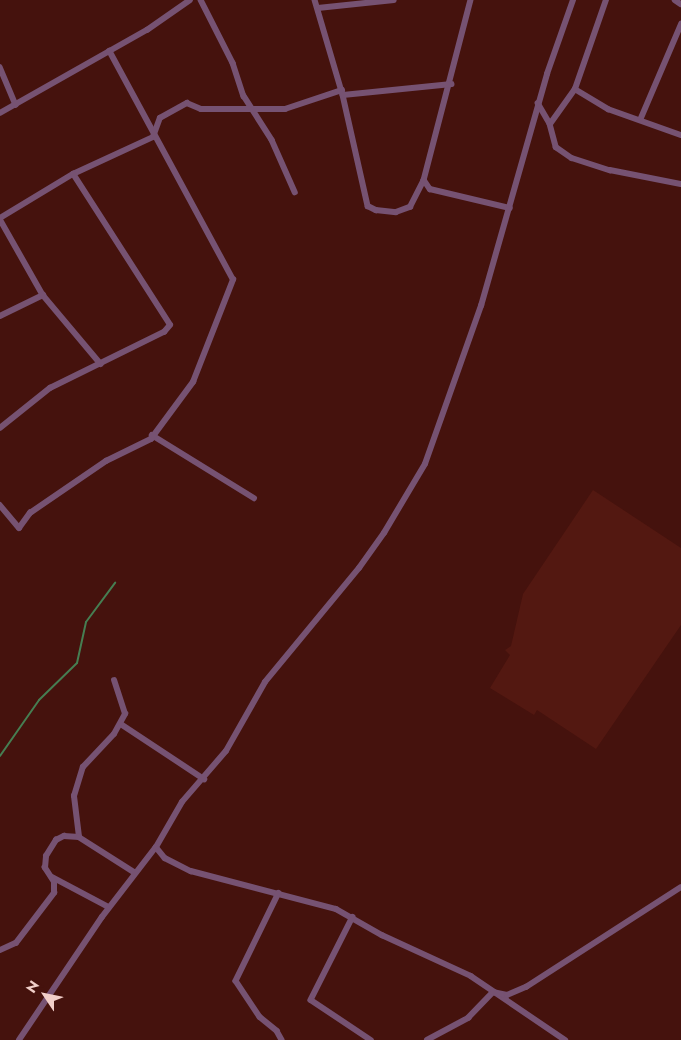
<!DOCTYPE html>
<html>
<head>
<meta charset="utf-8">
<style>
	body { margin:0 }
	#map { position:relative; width:681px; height:1040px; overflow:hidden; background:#45120d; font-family:Jost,sans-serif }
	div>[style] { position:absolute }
	.built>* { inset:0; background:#531811 }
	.stream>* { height:2px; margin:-1px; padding:0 1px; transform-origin:1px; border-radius:1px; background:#467e52 }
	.minor>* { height:5.5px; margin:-2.75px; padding:0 2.75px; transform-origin:2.75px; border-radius:2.75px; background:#765272 }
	span { translate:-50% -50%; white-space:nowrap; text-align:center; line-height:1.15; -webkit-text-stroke:4.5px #45120d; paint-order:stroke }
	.north { position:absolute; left:20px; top:970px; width:50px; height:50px; -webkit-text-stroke:4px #45120d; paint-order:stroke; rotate:304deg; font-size:14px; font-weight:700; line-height:20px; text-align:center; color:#f1cfc9 }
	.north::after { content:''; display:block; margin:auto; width:18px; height:22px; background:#f1cfc9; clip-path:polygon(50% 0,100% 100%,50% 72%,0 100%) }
</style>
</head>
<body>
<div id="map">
	<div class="built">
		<i style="clip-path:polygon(593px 490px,681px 548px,681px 625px,596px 749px,537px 710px,534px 715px,490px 688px,510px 655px,505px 650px,511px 646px,523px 594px)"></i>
	</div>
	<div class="stream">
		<i style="left:0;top:756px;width:68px;rotate:-55.1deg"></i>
		<i style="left:39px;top:700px;width:53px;rotate:-44.2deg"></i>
		<i style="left:77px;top:663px;width:42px;rotate:-77.6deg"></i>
		<i style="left:86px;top:622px;width:49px;rotate:-53.4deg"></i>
	</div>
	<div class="minor">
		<i style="left:201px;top:0;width:71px;rotate:63.1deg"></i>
		<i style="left:233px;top:63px;width:35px;rotate:72deg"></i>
		<i style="left:244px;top:96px;width:52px;rotate:57.5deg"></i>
		<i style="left:272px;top:140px;width:57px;rotate:66.1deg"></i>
		<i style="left:315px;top:0;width:99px;rotate:73.6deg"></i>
		<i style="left:343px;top:95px;width:114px;rotate:77.3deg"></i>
		<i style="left:368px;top:206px;width:9px;rotate:27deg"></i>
		<i style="left:376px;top:210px;width:20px;rotate:6deg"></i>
		<i style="left:396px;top:212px;width:15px;rotate:-20deg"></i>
		<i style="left:410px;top:207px;width:30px;rotate:-63deg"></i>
		<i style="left:471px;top:0;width:186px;rotate:104.6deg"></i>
		<i style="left:424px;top:180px;width:11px;rotate:56deg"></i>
		<i style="left:430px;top:189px;width:82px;rotate:13.4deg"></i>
		<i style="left:675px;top:0;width:7px;rotate:34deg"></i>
		<i style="left:318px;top:8px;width:76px;rotate:-6deg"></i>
		<i style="left:0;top:67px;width:41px;rotate:67.2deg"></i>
		<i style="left:575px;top:89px;width:39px;rotate:31deg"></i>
		<i style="left:608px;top:109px;width:77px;rotate:19.6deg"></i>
		<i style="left:343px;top:95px;width:109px;rotate:-5.8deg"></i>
		<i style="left:538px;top:103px;width:24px;rotate:60deg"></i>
		<i style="left:550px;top:124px;width:24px;rotate:75deg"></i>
		<i style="left:556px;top:147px;width:19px;rotate:35deg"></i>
		<i style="left:572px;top:158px;width:40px;rotate:18deg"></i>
		<i style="left:610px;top:170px;width:72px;rotate:11.2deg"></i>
		<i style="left:0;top:113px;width:169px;rotate:-29.5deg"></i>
		<i style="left:147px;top:30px;width:52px;rotate:-34.9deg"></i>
		<i style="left:641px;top:118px;width:102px;rotate:-66.9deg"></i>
		<i style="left:550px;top:124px;width:43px;rotate:-54.5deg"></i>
		<i style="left:575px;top:89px;width:94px;rotate:-70.8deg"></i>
		<i style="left:0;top:218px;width:85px;rotate:-31.1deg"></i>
		<i style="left:73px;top:174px;width:88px;rotate:-24.8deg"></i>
		<i style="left:153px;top:137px;width:20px;rotate:-70deg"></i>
		<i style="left:160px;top:118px;width:31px;rotate:-29deg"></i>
		<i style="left:187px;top:103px;width:15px;rotate:23deg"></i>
		<i style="left:201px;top:109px;width:84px"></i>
		<i style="left:285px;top:109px;width:60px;rotate:-18.4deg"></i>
		<i style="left:0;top:219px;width:87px;rotate:60.5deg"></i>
		<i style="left:0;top:316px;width:48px;rotate:-26deg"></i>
		<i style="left:43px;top:295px;width:90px;rotate:50deg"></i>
		<i style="left:0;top:428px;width:64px;rotate:-38.7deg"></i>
		<i style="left:50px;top:388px;width:127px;rotate:-26.2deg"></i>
		<i style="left:164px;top:332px;width:9px;rotate:-49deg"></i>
		<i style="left:170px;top:325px;width:179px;rotate:-122.7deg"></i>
		<i style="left:152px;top:435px;width:120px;rotate:31.7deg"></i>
		<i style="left:0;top:505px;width:30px;rotate:50deg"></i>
		<i style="left:19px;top:528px;width:19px;rotate:-54deg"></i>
		<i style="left:30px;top:513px;width:92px;rotate:-34.4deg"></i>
		<i style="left:106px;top:461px;width:50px;rotate:-26.1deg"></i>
		<i style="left:151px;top:439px;width:71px;rotate:-53.6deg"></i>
		<i style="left:193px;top:382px;width:110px;rotate:-68.6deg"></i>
		<i style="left:233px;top:280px;width:260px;rotate:-118.4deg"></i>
		<i style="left:121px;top:724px;width:100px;rotate:33.5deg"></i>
		<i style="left:79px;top:837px;width:41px;rotate:-97deg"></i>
		<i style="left:74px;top:796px;width:30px;rotate:-73deg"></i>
		<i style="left:83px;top:767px;width:45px;rotate:-46.8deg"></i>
		<i style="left:114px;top:734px;width:23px;rotate:-61deg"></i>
		<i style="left:125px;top:714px;width:35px;rotate:-108deg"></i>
		<i style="left:156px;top:847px;width:14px;rotate:51deg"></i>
		<i style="left:165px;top:858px;width:29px;rotate:27deg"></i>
		<i style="left:191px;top:871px;width:150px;rotate:14.7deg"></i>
		<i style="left:336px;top:909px;width:53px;rotate:29.5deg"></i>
		<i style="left:382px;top:935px;width:98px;rotate:24.7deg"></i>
		<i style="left:471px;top:976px;width:114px;rotate:34.2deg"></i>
		<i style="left:52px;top:877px;width:64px;rotate:27.8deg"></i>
		<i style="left:279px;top:893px;width:98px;rotate:116deg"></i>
		<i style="left:236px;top:981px;width:43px;rotate:56.3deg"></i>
		<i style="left:260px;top:1017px;width:22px;rotate:39deg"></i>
		<i style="left:277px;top:1031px;width:10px;rotate:61deg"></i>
		<i style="left:353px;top:917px;width:93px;rotate:116.8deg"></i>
		<i style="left:311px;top:1000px;width:72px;rotate:33.7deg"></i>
		<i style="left:0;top:950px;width:17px;rotate:-24deg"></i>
		<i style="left:16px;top:943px;width:63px;rotate:-52.8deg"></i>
		<i style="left:54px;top:893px;width:11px;rotate:-90deg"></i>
		<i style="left:54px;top:882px;width:17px;rotate:-123deg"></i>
		<i style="left:45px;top:868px;width:12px;rotate:-85deg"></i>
		<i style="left:46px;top:856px;width:19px;rotate:-58deg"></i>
		<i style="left:56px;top:840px;width:9px;rotate:-27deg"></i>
		<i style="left:64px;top:836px;width:15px;rotate:4deg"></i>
		<i style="left:79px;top:837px;width:65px;rotate:32.5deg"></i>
		<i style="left:19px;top:1040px;width:148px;rotate:-56deg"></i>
		<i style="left:102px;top:917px;width:88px;rotate:-52.4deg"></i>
		<i style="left:156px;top:847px;width:52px;rotate:-60deg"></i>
		<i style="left:182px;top:802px;width:67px;rotate:-49.2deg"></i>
		<i style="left:226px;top:751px;width:79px;rotate:-60.5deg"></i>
		<i style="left:265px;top:682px;width:148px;rotate:-50.5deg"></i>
		<i style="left:359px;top:568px;width:43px;rotate:-54.5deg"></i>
		<i style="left:384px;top:533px;width:80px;rotate:-59.3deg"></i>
		<i style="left:425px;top:464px;width:168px;rotate:-70.5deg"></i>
		<i style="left:481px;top:306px;width:241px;rotate:-74.1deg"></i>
		<i style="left:547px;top:74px;width:78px;rotate:-70.6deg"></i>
		<i style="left:427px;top:1040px;width:47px;rotate:-28.2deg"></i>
		<i style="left:468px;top:1018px;width:36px;rotate:-46deg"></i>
		<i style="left:493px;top:992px;width:14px;rotate:12deg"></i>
		<i style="left:507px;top:995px;width:21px;rotate:-23deg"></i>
		<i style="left:526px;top:987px;width:184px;rotate:-32.8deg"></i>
	</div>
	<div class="north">N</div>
</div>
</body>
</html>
